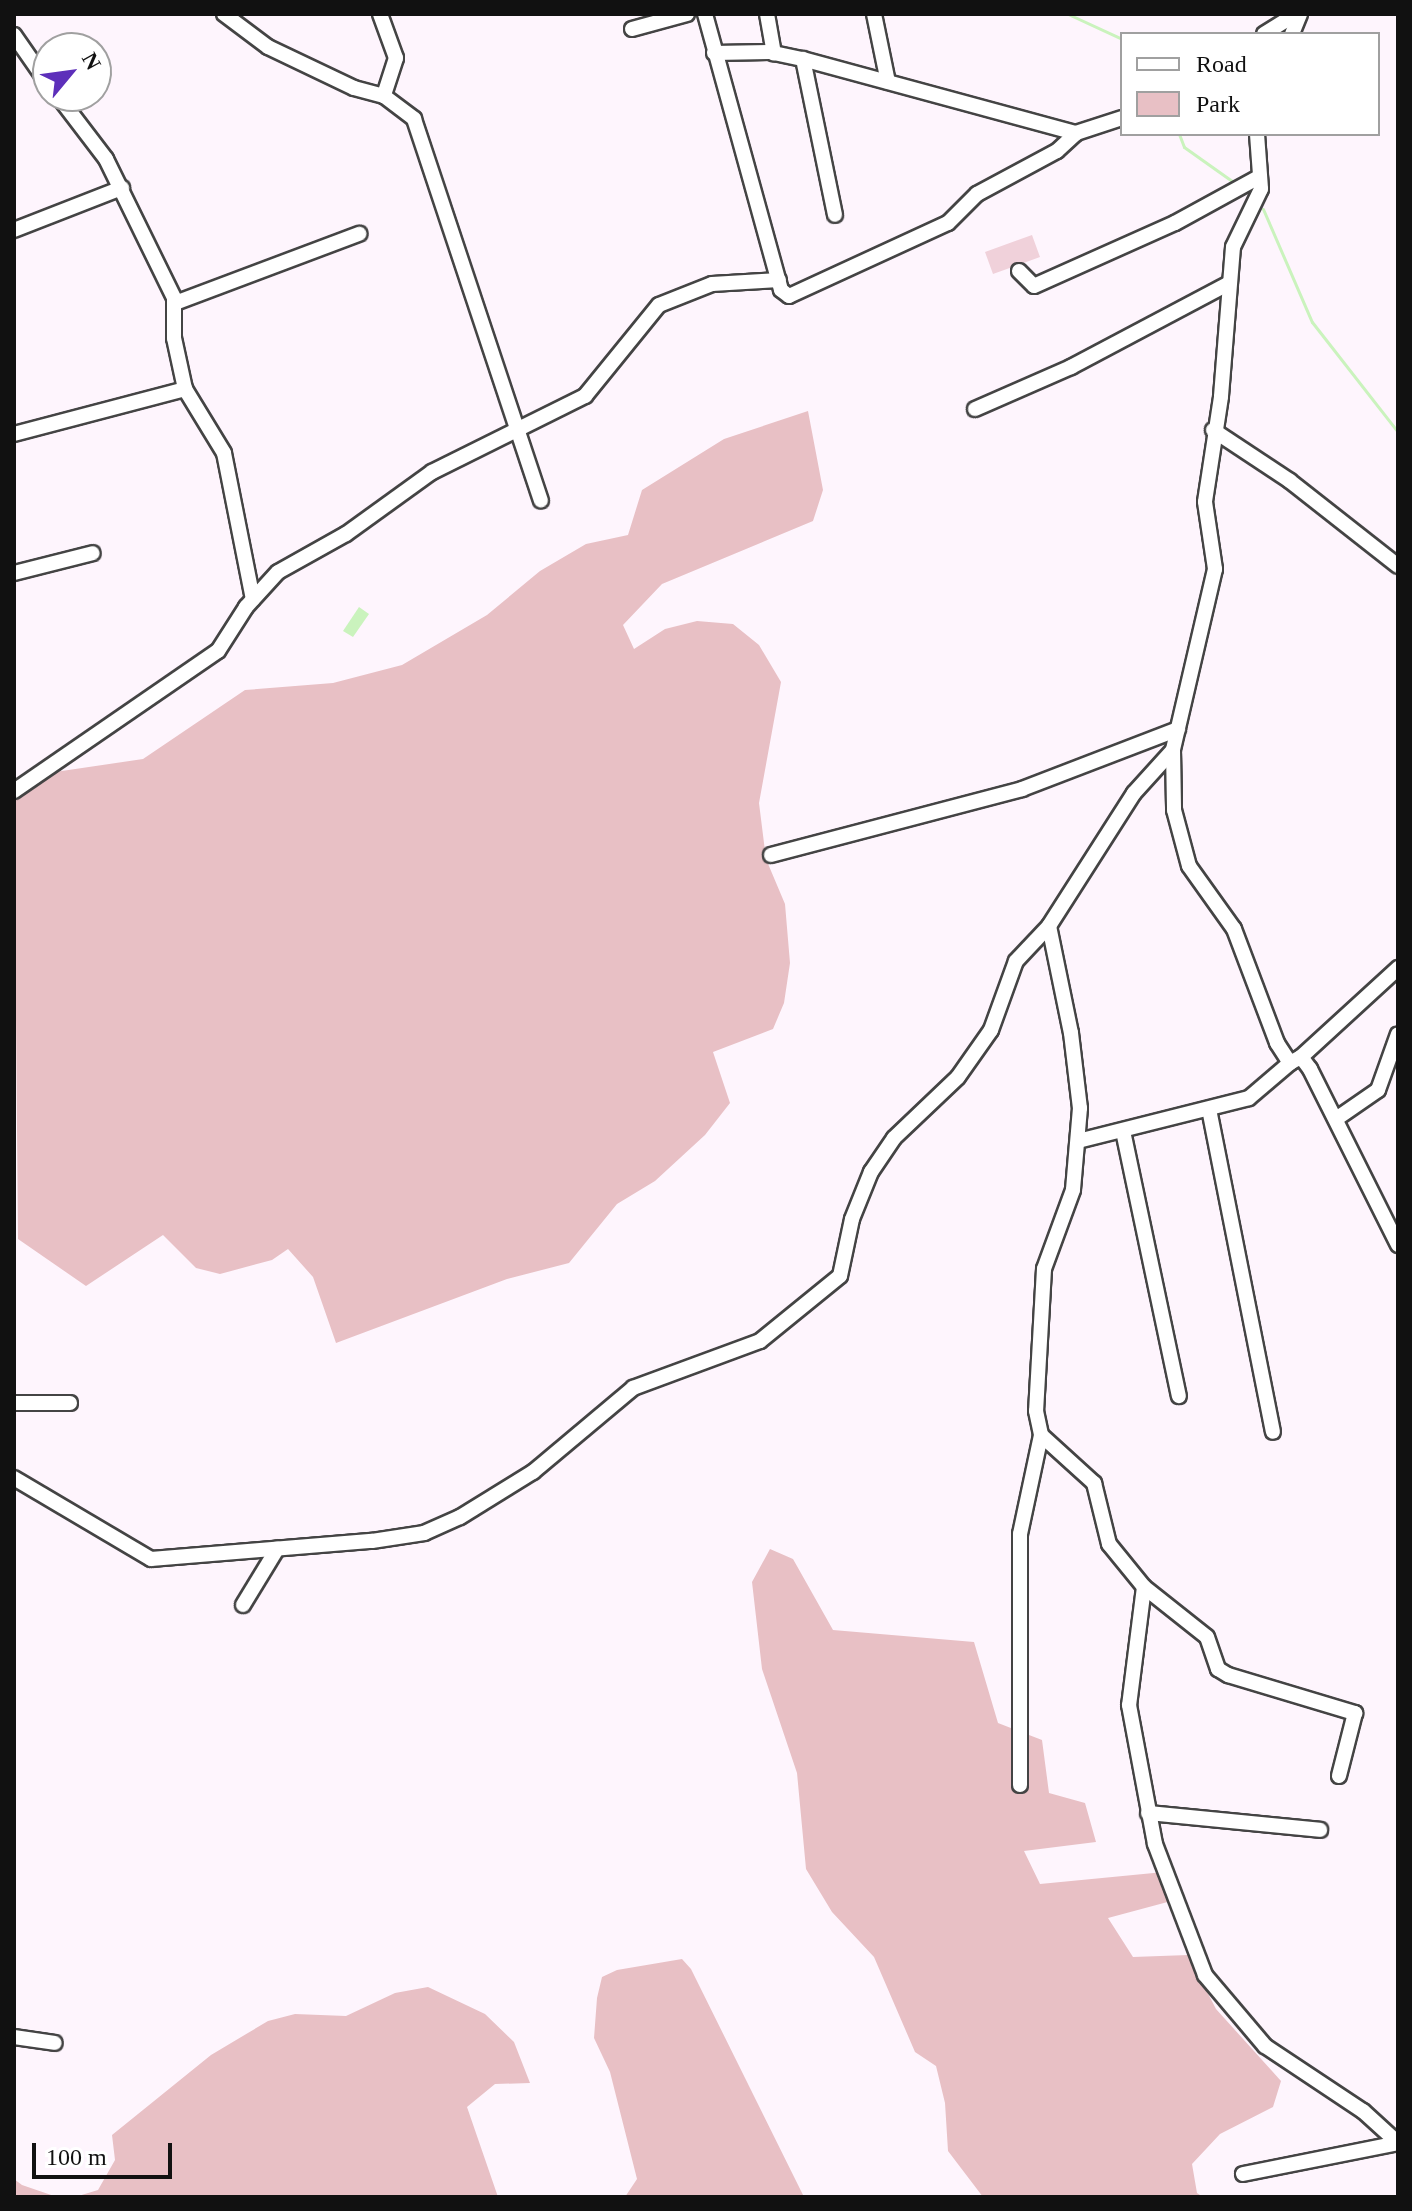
<!DOCTYPE html>
<html>
<head>
<meta charset="utf-8">
<style>
	body { margin:0 }
	#map { position:relative; width:1412px; height:2211px; overflow:hidden; background:#fef5fd; font-family:"Times New Roman",serif }
	div>[style] { position:absolute }
	.green>* { inset:0; background:#e8c0c5 }
	.pitch>* { inset:0; background:#f0d1da }
	.water>* { inset:0; background:#caf3bd }
	.stream>* { height:3px; margin:-1.5px; padding:0 1.5px; transform-origin:1.5px; border-radius:1.5px; background:#caf3bd }
	.roads { filter:drop-shadow(2px 0 #444) drop-shadow(-2px 0 #444) drop-shadow(0 2px #444) drop-shadow(0 -2px #444) }
	.minor>* { height:14px; margin:-7px; padding:0 7px; transform-origin:7px; border-radius:7px; background:#fff }
	span { translate:-50% -50%; white-space:nowrap; text-align:center; line-height:1.15; -webkit-text-stroke:8px #fff; paint-order:stroke }
	.frame { position:absolute; inset:0; border:16px solid #111; pointer-events:none }
	.legend { position:absolute; left:1120px; top:32px; width:260px; height:104px; box-sizing:border-box; background:#fff; border:2px solid #a0a0a0; margin:0; padding:10px 14px; list-style:none; font-size:24px; color:#111 }
	.legend li { display:flex; align-items:center; gap:16px; height:40px }
	.legend b { width:40px; border:2px solid #a0a0a0 }
	.north { position:absolute; left:32px; top:32px; width:80px; height:80px; box-sizing:border-box; background:#fff; border:2px solid #a0a0a0; border-radius:50%; rotate:61deg; font-size:22px; font-weight:700; line-height:32px; text-align:center; color:#111 }
	.north::after { content:''; display:block; margin:auto; width:28px; height:36px; background:#5d2fba; clip-path:polygon(50% 0,100% 100%,50% 72%,0 100%) }
	.scale { position:absolute; left:32px; top:2143px; width:140px; height:36px; box-sizing:border-box; border:4px solid #111; border-top:0; padding-left:10px; font-size:24px; line-height:28px; white-space:nowrap; color:#111; -webkit-text-stroke:6px #fff; paint-order:stroke }
</style>
</head>
<body>
<div id="map">
	<div class="green">
		<i style="clip-path:polygon(808px 411px,823px 490px,813px 521px,662px 584px,623px 625px,634px 649px,665px 629px,697px 621px,733px 624px,759px 645px,781px 682px,759px 803px,766px 859px,785px 904px,790px 963px,784px 1003px,773px 1029px,713px 1052px,730px 1103px,705px 1135px,655px 1181px,617px 1204px,569px 1263px,507px 1279px,336px 1343px,313px 1277px,288px 1249px,272px 1260px,220px 1274px,196px 1268px,163px 1235px,86px 1286px,18px 1239px,14px 797px,55px 772px,143px 759px,245px 690px,333px 683px,402px 665px,487px 615px,540px 571px,586px 544px,628px 535px,642px 490px,724px 439px)"></i>
		<i style="clip-path:polygon(770px 1549px,793px 1559px,833px 1630px,974px 1642px,998px 1723px,1042px 1740px,1049px 1793px,1085px 1803px,1096px 1842px,1024px 1851px,1040px 1884px,1164px 1872px,1175px 1900px,1108px 1918px,1133px 1957px,1188px 1955px,1216px 2009px,1281px 2081px,1273px 2107px,1220px 2134px,1192px 2164px,1197px 2193px,1203px 2197px,983px 2197px,948px 2151px,945px 2103px,936px 2066px,915px 2052px,874px 1957px,832px 1912px,806px 1869px,797px 1773px,762px 1669px,752px 1582px)"></i>
		<i style="clip-path:polygon(682px 1959px,691px 1969px,804px 2197px,625px 2197px,637px 2179px,610px 2072px,594px 2038px,597px 1998px,602px 1977px,617px 1970px)"></i>
		<i style="clip-path:polygon(428px 1987px,485px 2014px,514px 2042px,530px 2083px,495px 2084px,467px 2107px,498px 2197px,75px 2197px,98px 2190px,115px 2160px,112px 2135px,211px 2055px,268px 2021px,295px 2014px,346px 2016px,395px 1993px)"></i>
		<i style="clip-path:polygon(14px 2179px,22px 2185px,57px 2197px,14px 2197px)"></i>
	</div>
	<div class="pitch">
		<i style="clip-path:polygon(1032px 235px,1040px 257px,993px 274px,985px 252px)"></i>
	</div>
	<div class="water">
		<i style="clip-path:polygon(359px 607px,369px 614px,353px 637px,343px 631px)"></i>
	</div>
	<div class="stream">
		<i style="left:1068px;top:14px;width:60px;rotate:24.8deg"></i>
		<i style="left:1179px;top:134px;width:14px;rotate:69deg"></i>
		<i style="left:1184px;top:147px;width:64px;rotate:35.4deg"></i>
		<i style="left:1263px;top:209px;width:123px;rotate:66.6deg"></i>
		<i style="left:1312px;top:322px;width:140px;rotate:52deg"></i>
	</div>
	<div class="roads">
		<div class="minor">
			<i style="left:224px;top:14px;width:55px;rotate:36.9deg"></i>
			<i style="left:268px;top:47px;width:95px;rotate:25.5deg"></i>
			<i style="left:354px;top:88px;width:31px;rotate:15deg"></i>
			<i style="left:384px;top:96px;width:38px;rotate:37deg"></i>
			<i style="left:414px;top:119px;width:402px;rotate:71.6deg"></i>
			<i style="left:380px;top:14px;width:47px;rotate:70deg"></i>
			<i style="left:396px;top:58px;width:40px;rotate:108deg"></i>
			<i style="left:705px;top:14px;width:286px;rotate:74.6deg"></i>
			<i style="left:781px;top:290px;width:10px;rotate:37deg"></i>
			<i style="left:789px;top:296px;width:175px;rotate:-24.7deg"></i>
			<i style="left:948px;top:223px;width:41px;rotate:-45deg"></i>
			<i style="left:977px;top:194px;width:91px;rotate:-28.3deg"></i>
			<i style="left:1057px;top:151px;width:26px;rotate:-43deg"></i>
			<i style="left:1076px;top:133px;width:48px;rotate:-18.1deg"></i>
			<i style="left:767px;top:14px;width:40px;rotate:80deg"></i>
			<i style="left:874px;top:14px;width:69px;rotate:78.4deg"></i>
			<i style="left:632px;top:29px;width:57px;rotate:-15.3deg"></i>
			<i style="left:1264px;top:34px;width:38px;rotate:-32deg"></i>
			<i style="left:1292px;top:34px;width:22px;rotate:-68deg"></i>
			<i style="left:14px;top:35px;width:60px;rotate:55.2deg"></i>
			<i style="left:714px;top:53px;width:55px;rotate:-1deg"></i>
			<i style="left:769px;top:52px;width:35px;rotate:12deg"></i>
			<i style="left:803px;top:59px;width:283px;rotate:15.2deg"></i>
			<i style="left:803px;top:59px;width:159px;rotate:78.4deg"></i>
			<i style="left:58px;top:96px;width:79px;rotate:52.7deg"></i>
			<i style="left:106px;top:159px;width:155px;rotate:63.9deg"></i>
			<i style="left:174px;top:298px;width:40px;rotate:90deg"></i>
			<i style="left:174px;top:338px;width:52px;rotate:77.8deg"></i>
			<i style="left:185px;top:389px;width:75px;rotate:58.6deg"></i>
			<i style="left:224px;top:453px;width:149px;rotate:78.8deg"></i>
			<i style="left:1257px;top:134px;width:55px;rotate:85.8deg"></i>
			<i style="left:1261px;top:189px;width:64px;rotate:115.8deg"></i>
			<i style="left:1233px;top:247px;width:150px;rotate:94.6deg"></i>
			<i style="left:1221px;top:397px;width:106px;rotate:98.7deg"></i>
			<i style="left:1205px;top:502px;width:68px;rotate:81.5deg"></i>
			<i style="left:1215px;top:569px;width:186px;rotate:103.1deg"></i>
			<i style="left:1173px;top:750px;width:60px;rotate:89deg"></i>
			<i style="left:1174px;top:810px;width:58px;rotate:75deg"></i>
			<i style="left:1189px;top:866px;width:77px;rotate:54.5deg"></i>
			<i style="left:1234px;top:929px;width:122px;rotate:69.3deg"></i>
			<i style="left:1277px;top:1043px;width:24px;rotate:57deg"></i>
			<i style="left:1290px;top:1063px;width:13px;rotate:-29deg"></i>
			<i style="left:1301px;top:1057px;width:15px;rotate:53deg"></i>
			<i style="left:1310px;top:1069px;width:197px;rotate:63.4deg"></i>
			<i style="left:14px;top:230px;width:116px;rotate:-21.3deg"></i>
			<i style="left:1019px;top:271px;width:21px;rotate:45deg"></i>
			<i style="left:1034px;top:286px;width:154px;rotate:-24.1deg"></i>
			<i style="left:1175px;top:223px;width:96px;rotate:-28.7deg"></i>
			<i style="left:175px;top:303px;width:197px;rotate:-20.6deg"></i>
			<i style="left:975px;top:409px;width:105px;rotate:-23.6deg"></i>
			<i style="left:1071px;top:367px;width:178px;rotate:-27.9deg"></i>
			<i style="left:1213px;top:430px;width:92px;rotate:33.5deg"></i>
			<i style="left:1290px;top:481px;width:137px;rotate:38.2deg"></i>
			<i style="left:14px;top:434px;width:177px;rotate:-14.7deg"></i>
			<i style="left:14px;top:573px;width:81px;rotate:-14.2deg"></i>
			<i style="left:1173px;top:750px;width:58px;rotate:132.2deg"></i>
			<i style="left:1134px;top:793px;width:158px;rotate:122.6deg"></i>
			<i style="left:1049px;top:926px;width:109px;rotate:78.4deg"></i>
			<i style="left:1071px;top:1033px;width:76px;rotate:83.2deg"></i>
			<i style="left:1080px;top:1108px;width:82px;rotate:94.9deg"></i>
			<i style="left:1073px;top:1190px;width:84px;rotate:110.2deg"></i>
			<i style="left:1044px;top:1269px;width:142px;rotate:93.2deg"></i>
			<i style="left:1036px;top:1411px;width:25px;rotate:78deg"></i>
			<i style="left:1041px;top:1435px;width:72px;rotate:42.2deg"></i>
			<i style="left:1094px;top:1483px;width:63px;rotate:76.2deg"></i>
			<i style="left:1109px;top:1544px;width:55px;rotate:50.9deg"></i>
			<i style="left:1144px;top:1587px;width:119px;rotate:97.2deg"></i>
			<i style="left:1129px;top:1705px;width:141px;rotate:79.4deg"></i>
			<i style="left:1155px;top:1844px;width:140px;rotate:69.1deg"></i>
			<i style="left:1205px;top:1975px;width:93px;rotate:49.8deg"></i>
			<i style="left:1265px;top:2046px;width:118px;rotate:33.6deg"></i>
			<i style="left:1363px;top:2111px;width:47px;rotate:42.4deg"></i>
			<i style="left:14px;top:791px;width:247px;rotate:-34.5deg"></i>
			<i style="left:218px;top:651px;width:52px;rotate:-57.5deg"></i>
			<i style="left:246px;top:607px;width:47px;rotate:-47.6deg"></i>
			<i style="left:278px;top:572px;width:78px;rotate:-29.2deg"></i>
			<i style="left:346px;top:534px;width:106px;rotate:-35.8deg"></i>
			<i style="left:432px;top:472px;width:171px;rotate:-26.4deg"></i>
			<i style="left:585px;top:396px;width:117px;rotate:-50.9deg"></i>
			<i style="left:659px;top:305px;width:57px;rotate:-21.6deg"></i>
			<i style="left:712px;top:284px;width:67px;rotate:-3.4deg"></i>
			<i style="left:771px;top:855px;width:260px;rotate:-14.7deg"></i>
			<i style="left:1022px;top:789px;width:167px;rotate:-21deg"></i>
			<i style="left:1301px;top:1057px;width:132px;rotate:-42.5deg"></i>
			<i style="left:1209px;top:1109px;width:329px;rotate:78.8deg"></i>
			<i style="left:1336px;top:1119px;width:51px;rotate:-34.6deg"></i>
			<i style="left:1378px;top:1090px;width:59px;rotate:-70.3deg"></i>
			<i style="left:1123px;top:1131px;width:271px;rotate:78.1deg"></i>
			<i style="left:1078px;top:1141px;width:176px;rotate:-14.1deg"></i>
			<i style="left:1249px;top:1098px;width:54px;rotate:-40.5deg"></i>
			<i style="left:14px;top:1403px;width:56px"></i>
			<i style="left:14px;top:1478px;width:159px;rotate:30.6deg"></i>
			<i style="left:151px;top:1559px;width:222px;rotate:-4.7deg"></i>
			<i style="left:372px;top:1541px;width:53px;rotate:-8.7deg"></i>
			<i style="left:424px;top:1533px;width:39px;rotate:-24deg"></i>
			<i style="left:460px;top:1517px;width:86px;rotate:-31.7deg"></i>
			<i style="left:533px;top:1472px;width:131px;rotate:-40deg"></i>
			<i style="left:633px;top:1388px;width:135px;rotate:-20.3deg"></i>
			<i style="left:760px;top:1341px;width:103px;rotate:-39.1deg"></i>
			<i style="left:840px;top:1276px;width:58px;rotate:-78.1deg"></i>
			<i style="left:852px;top:1219px;width:51px;rotate:-68deg"></i>
			<i style="left:871px;top:1172px;width:41px;rotate:-55.9deg"></i>
			<i style="left:894px;top:1138px;width:88px;rotate:-43.6deg"></i>
			<i style="left:958px;top:1077px;width:57px;rotate:-54.9deg"></i>
			<i style="left:991px;top:1030px;width:73px;rotate:-70.1deg"></i>
			<i style="left:1016px;top:961px;width:48px;rotate:-46.7deg"></i>
			<i style="left:1144px;top:1587px;width:80px;rotate:38.4deg"></i>
			<i style="left:1207px;top:1637px;width:34px;rotate:71deg"></i>
			<i style="left:1218px;top:1669px;width:12px;rotate:31deg"></i>
			<i style="left:1228px;top:1675px;width:133px;rotate:16.7deg"></i>
			<i style="left:1355px;top:1713px;width:65px;rotate:104.3deg"></i>
			<i style="left:243px;top:1605px;width:66px;rotate:-58.7deg"></i>
			<i style="left:1020px;top:1785px;width:251px;rotate:-90deg"></i>
			<i style="left:1020px;top:1534px;width:101px;rotate:-78deg"></i>
			<i style="left:1148px;top:1813px;width:173px;rotate:5.6deg"></i>
			<i style="left:14px;top:2037px;width:41px;rotate:8.3deg"></i>
			<i style="left:1243px;top:2174px;width:158px;rotate:-11.3deg"></i>
		</div>
	</div>
	<div class="frame"></div>
	<ul class="legend">
	<li><b style="height:10px;background:#fff"></b>Road</li>
	<li><b style="height:22px;background:#e8c0c5"></b>Park</li>
	</ul>
	<div class="north">N</div>
	<div class="scale">100 m</div>
</div>
</body>
</html>
